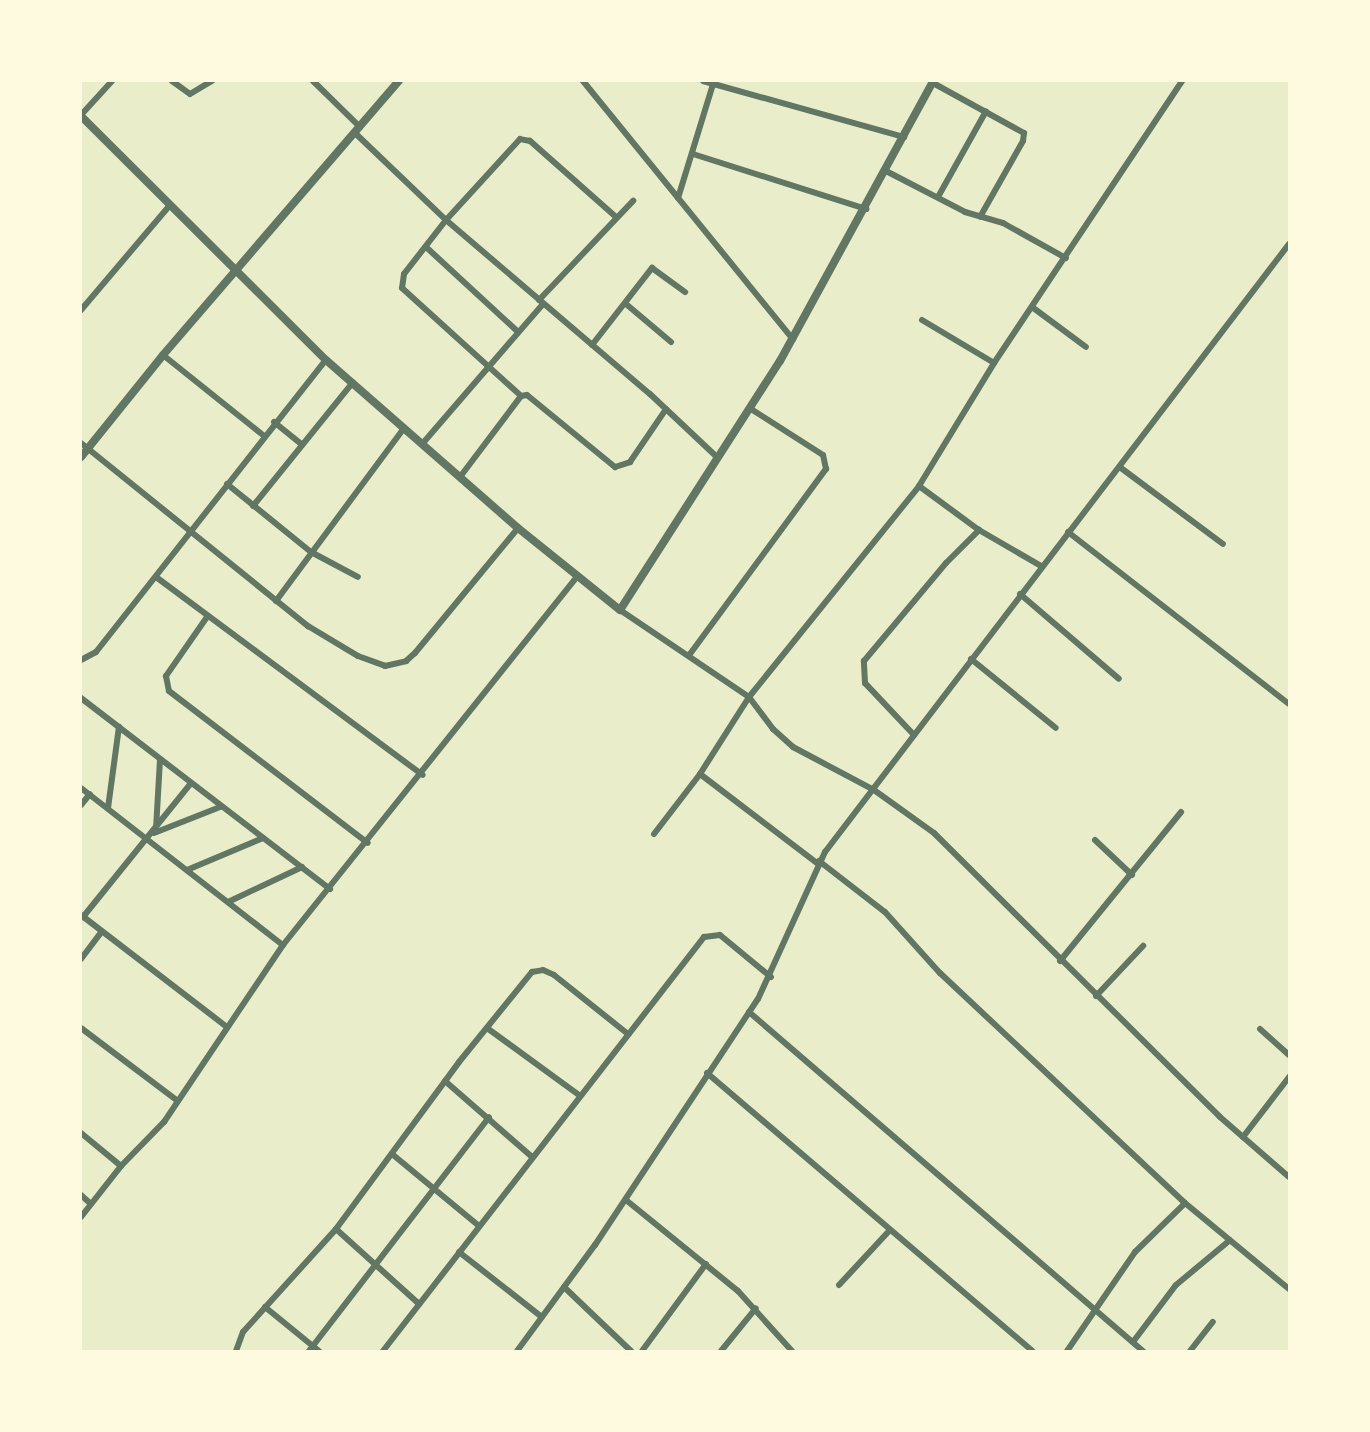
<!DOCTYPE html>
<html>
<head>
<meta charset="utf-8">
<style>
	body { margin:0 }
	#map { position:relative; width:1370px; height:1432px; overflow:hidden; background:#e9edc9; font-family:"Fira Sans",sans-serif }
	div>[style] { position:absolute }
	.minor>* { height:6px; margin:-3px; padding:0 3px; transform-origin:3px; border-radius:3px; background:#617663 }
	.tertiary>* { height:8px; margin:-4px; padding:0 4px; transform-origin:4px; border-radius:4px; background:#617663 }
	span { translate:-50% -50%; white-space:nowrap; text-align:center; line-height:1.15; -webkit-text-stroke:4.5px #fefae0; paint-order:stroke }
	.frame { position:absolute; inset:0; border:82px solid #fefae0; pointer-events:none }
</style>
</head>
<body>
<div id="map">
	<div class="minor">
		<i style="left:172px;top:81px;width:22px;rotate:36deg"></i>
		<i style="left:190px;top:94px;width:26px;rotate:-31deg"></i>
		<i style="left:313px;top:81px;width:66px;rotate:44.4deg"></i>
		<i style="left:583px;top:81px;width:333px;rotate:50.9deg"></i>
		<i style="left:703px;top:81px;width:209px;rotate:15.6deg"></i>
		<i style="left:933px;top:83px;width:104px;rotate:28.8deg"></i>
		<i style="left:1024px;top:133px;width:8px;rotate:97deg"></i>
		<i style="left:1023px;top:141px;width:87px;rotate:119.5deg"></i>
		<i style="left:81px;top:115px;width:46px;rotate:-47.6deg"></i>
		<i style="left:355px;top:133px;width:126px;rotate:43.7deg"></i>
		<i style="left:446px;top:220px;width:268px;rotate:40.5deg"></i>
		<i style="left:650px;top:394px;width:93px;rotate:43.3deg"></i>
		<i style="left:693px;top:154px;width:182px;rotate:17.6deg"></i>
		<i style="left:886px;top:171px;width:89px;rotate:27.4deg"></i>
		<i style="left:965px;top:212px;width:40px;rotate:16deg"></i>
		<i style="left:1003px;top:223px;width:72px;rotate:29.1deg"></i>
		<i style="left:938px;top:197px;width:98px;rotate:-60.8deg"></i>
		<i style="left:678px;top:198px;width:122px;rotate:-72.9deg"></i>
		<i style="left:616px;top:217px;width:115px;rotate:-138.5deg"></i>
		<i style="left:530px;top:141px;width:10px;rotate:-169deg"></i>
		<i style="left:520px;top:139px;width:110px;rotate:132.4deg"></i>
		<i style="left:446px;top:220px;width:68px;rotate:127.9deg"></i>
		<i style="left:404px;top:274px;width:14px;rotate:98deg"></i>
		<i style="left:402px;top:288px;width:161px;rotate:42.2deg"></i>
		<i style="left:521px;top:396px;width:6px;rotate:-9deg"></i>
		<i style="left:527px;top:395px;width:114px;rotate:39.3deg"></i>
		<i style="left:615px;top:467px;width:16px;rotate:-18deg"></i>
		<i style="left:630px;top:462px;width:64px;rotate:-55.8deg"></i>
		<i style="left:426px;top:247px;width:125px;rotate:42.7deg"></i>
		<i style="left:539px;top:300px;width:137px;rotate:-46.5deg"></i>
		<i style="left:626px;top:304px;width:59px;rotate:40.2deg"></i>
		<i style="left:1032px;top:307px;width:67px;rotate:36.5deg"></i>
		<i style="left:81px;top:310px;width:138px;rotate:-49.7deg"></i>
		<i style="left:922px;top:320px;width:84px;rotate:30.8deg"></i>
		<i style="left:592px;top:345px;width:98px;rotate:-52.1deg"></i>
		<i style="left:652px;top:268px;width:41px;rotate:36deg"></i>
		<i style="left:163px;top:355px;width:128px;rotate:38.7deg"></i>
		<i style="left:274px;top:422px;width:36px;rotate:39deg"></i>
		<i style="left:81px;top:443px;width:292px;rotate:38.9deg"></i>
		<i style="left:308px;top:626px;width:58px;rotate:31deg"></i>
		<i style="left:358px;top:656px;width:29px;rotate:20deg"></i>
		<i style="left:385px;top:666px;width:22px;rotate:-13deg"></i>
		<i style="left:406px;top:661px;width:12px;rotate:-42deg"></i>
		<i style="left:415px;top:653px;width:162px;rotate:-50.5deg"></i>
		<i style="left:423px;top:443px;width:184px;rotate:-49.2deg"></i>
		<i style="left:1121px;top:468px;width:127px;rotate:36.7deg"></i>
		<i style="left:460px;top:477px;width:101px;rotate:-53deg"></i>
		<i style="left:227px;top:484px;width:108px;rotate:39deg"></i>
		<i style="left:311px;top:552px;width:53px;rotate:28deg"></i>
		<i style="left:919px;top:486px;width:74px;rotate:36.3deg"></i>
		<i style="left:979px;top:530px;width:72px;rotate:30.1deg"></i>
		<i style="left:253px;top:506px;width:159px;rotate:-51.1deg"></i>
		<i style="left:1068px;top:532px;width:280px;rotate:37.9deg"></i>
		<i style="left:156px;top:577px;width:332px;rotate:36.6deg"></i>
		<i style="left:1020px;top:594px;width:130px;rotate:40.6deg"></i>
		<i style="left:276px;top:601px;width:215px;rotate:-53.5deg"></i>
		<i style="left:620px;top:610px;width:156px;rotate:34deg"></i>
		<i style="left:749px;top:697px;width:40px;rotate:53deg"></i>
		<i style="left:773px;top:729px;width:27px;rotate:42deg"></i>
		<i style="left:793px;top:747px;width:92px;rotate:28deg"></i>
		<i style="left:874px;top:790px;width:74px;rotate:35.6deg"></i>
		<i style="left:934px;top:833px;width:403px;rotate:44.8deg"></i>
		<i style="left:1220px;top:1117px;width:91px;rotate:41deg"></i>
		<i style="left:207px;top:617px;width:72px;rotate:124.8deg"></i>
		<i style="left:166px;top:676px;width:15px;rotate:79deg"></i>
		<i style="left:169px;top:691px;width:250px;rotate:37.4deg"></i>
		<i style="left:690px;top:654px;width:230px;rotate:-53.7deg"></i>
		<i style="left:826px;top:469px;width:14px;rotate:-102deg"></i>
		<i style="left:823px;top:455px;width:85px;rotate:-147.4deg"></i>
		<i style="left:971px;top:659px;width:109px;rotate:39.1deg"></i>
		<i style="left:81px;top:660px;width:17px;rotate:-28deg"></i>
		<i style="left:96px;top:652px;width:372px;rotate:-51.8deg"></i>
		<i style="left:81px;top:698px;width:314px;rotate:37.5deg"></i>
		<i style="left:914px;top:735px;width:71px;rotate:-133.3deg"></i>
		<i style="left:865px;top:683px;width:22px;rotate:-93deg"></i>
		<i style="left:864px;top:661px;width:128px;rotate:-50.1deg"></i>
		<i style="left:946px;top:563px;width:47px;rotate:-45deg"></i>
		<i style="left:700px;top:774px;width:148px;rotate:37.3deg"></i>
		<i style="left:81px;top:788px;width:256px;rotate:37.9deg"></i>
		<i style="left:81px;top:805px;width:14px;rotate:-51deg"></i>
		<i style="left:108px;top:808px;width:82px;rotate:-82.3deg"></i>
		<i style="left:156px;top:829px;width:70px;rotate:-86.7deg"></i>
		<i style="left:154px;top:833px;width:71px;rotate:-21.5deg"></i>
		<i style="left:654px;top:834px;width:76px;rotate:-52.5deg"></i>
		<i style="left:700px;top:774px;width:91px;rotate:-57.5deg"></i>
		<i style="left:749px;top:697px;width:271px;rotate:-51.1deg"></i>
		<i style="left:919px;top:486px;width:144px;rotate:-58.6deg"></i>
		<i style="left:994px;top:363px;width:339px;rotate:-56.3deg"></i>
		<i style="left:1095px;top:840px;width:51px;rotate:43.4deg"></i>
		<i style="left:819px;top:861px;width:83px;rotate:37.7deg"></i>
		<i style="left:885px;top:912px;width:82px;rotate:48deg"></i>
		<i style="left:940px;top:973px;width:336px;rotate:43.2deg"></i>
		<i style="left:1185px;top:1203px;width:135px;rotate:39.6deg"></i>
		<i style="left:187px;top:870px;width:82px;rotate:-22.8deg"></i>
		<i style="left:228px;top:902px;width:82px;rotate:-25.3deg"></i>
		<i style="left:81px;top:915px;width:184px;rotate:37.5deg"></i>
		<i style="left:83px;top:917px;width:172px;rotate:-51.1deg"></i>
		<i style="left:81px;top:959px;width:34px;rotate:-53deg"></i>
		<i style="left:1060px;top:961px;width:192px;rotate:-50.9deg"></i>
		<i style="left:1096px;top:996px;width:69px;rotate:-46.8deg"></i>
		<i style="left:749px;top:1012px;width:520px;rotate:40.71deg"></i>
		<i style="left:81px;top:1028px;width:121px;rotate:37deg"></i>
		<i style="left:487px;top:1028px;width:114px;rotate:36.1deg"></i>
		<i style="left:1260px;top:1029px;width:39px;rotate:42deg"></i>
		<i style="left:707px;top:1073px;width:428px;rotate:40.5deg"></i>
		<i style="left:445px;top:1081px;width:116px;rotate:41.1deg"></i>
		<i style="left:81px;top:1133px;width:52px;rotate:39.5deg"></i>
		<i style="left:1243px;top:1137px;width:76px;rotate:-52.5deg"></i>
		<i style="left:392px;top:1154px;width:113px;rotate:39.6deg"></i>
		<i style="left:81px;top:1195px;width:13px;rotate:42deg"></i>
		<i style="left:626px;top:1200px;width:144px;rotate:39.1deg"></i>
		<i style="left:738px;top:1291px;width:81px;rotate:48deg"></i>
		<i style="left:81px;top:1217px;width:65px;rotate:-51.9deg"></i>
		<i style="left:121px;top:1166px;width:62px;rotate:-45.7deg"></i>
		<i style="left:164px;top:1122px;width:213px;rotate:-56.1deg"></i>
		<i style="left:283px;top:945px;width:471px;rotate:-51.4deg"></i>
		<i style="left:336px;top:1229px;width:112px;rotate:42.1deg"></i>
		<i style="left:459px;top:1252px;width:105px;rotate:38.1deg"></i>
		<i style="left:839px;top:1285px;width:75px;rotate:-47.2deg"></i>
		<i style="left:564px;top:1287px;width:93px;rotate:43.7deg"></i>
		<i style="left:265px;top:1307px;width:70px;rotate:39.2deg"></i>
		<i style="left:1133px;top:1342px;width:71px;rotate:-53deg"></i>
		<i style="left:1176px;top:1285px;width:70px;rotate:-39.8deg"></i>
		<i style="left:236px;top:1351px;width:20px;rotate:-70deg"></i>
		<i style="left:243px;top:1332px;width:139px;rotate:-47.9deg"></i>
		<i style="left:336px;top:1229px;width:207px;rotate:-53.6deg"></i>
		<i style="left:459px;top:1062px;width:116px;rotate:-51deg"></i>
		<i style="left:532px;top:972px;width:11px;rotate:-10deg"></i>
		<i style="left:543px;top:970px;width:12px;rotate:24deg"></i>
		<i style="left:554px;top:975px;width:95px;rotate:38.6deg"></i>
		<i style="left:309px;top:1351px;width:295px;rotate:-52.4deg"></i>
		<i style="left:383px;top:1351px;width:524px;rotate:-52.21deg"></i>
		<i style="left:704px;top:937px;width:16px;rotate:-7deg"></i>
		<i style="left:720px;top:935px;width:66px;rotate:39.5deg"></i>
		<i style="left:517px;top:1351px;width:132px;rotate:-53.7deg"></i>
		<i style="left:595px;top:1245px;width:295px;rotate:-56.5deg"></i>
		<i style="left:758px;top:999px;width:162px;rotate:-65.5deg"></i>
		<i style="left:825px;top:852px;width:765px;rotate:-52.65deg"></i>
		<i style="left:642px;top:1351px;width:108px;rotate:-53.7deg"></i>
		<i style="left:721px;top:1351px;width:55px;rotate:-50.9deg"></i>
		<i style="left:1067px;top:1351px;width:120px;rotate:-55.5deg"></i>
		<i style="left:1135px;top:1252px;width:70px;rotate:-44.4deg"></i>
		<i style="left:1190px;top:1351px;width:37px;rotate:-52deg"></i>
	</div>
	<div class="tertiary">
		<i style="left:81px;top:116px;width:346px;rotate:44.9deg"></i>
		<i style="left:326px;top:360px;width:255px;rotate:41.2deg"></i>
		<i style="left:518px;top:528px;width:131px;rotate:38.8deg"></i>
		<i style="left:620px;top:610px;width:296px;rotate:-57.3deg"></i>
		<i style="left:780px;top:361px;width:319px;rotate:-61.3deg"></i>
		<i style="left:81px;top:457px;width:131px;rotate:-51.2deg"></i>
		<i style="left:163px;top:355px;width:362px;rotate:-49.3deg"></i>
	</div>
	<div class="frame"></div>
</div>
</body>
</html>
